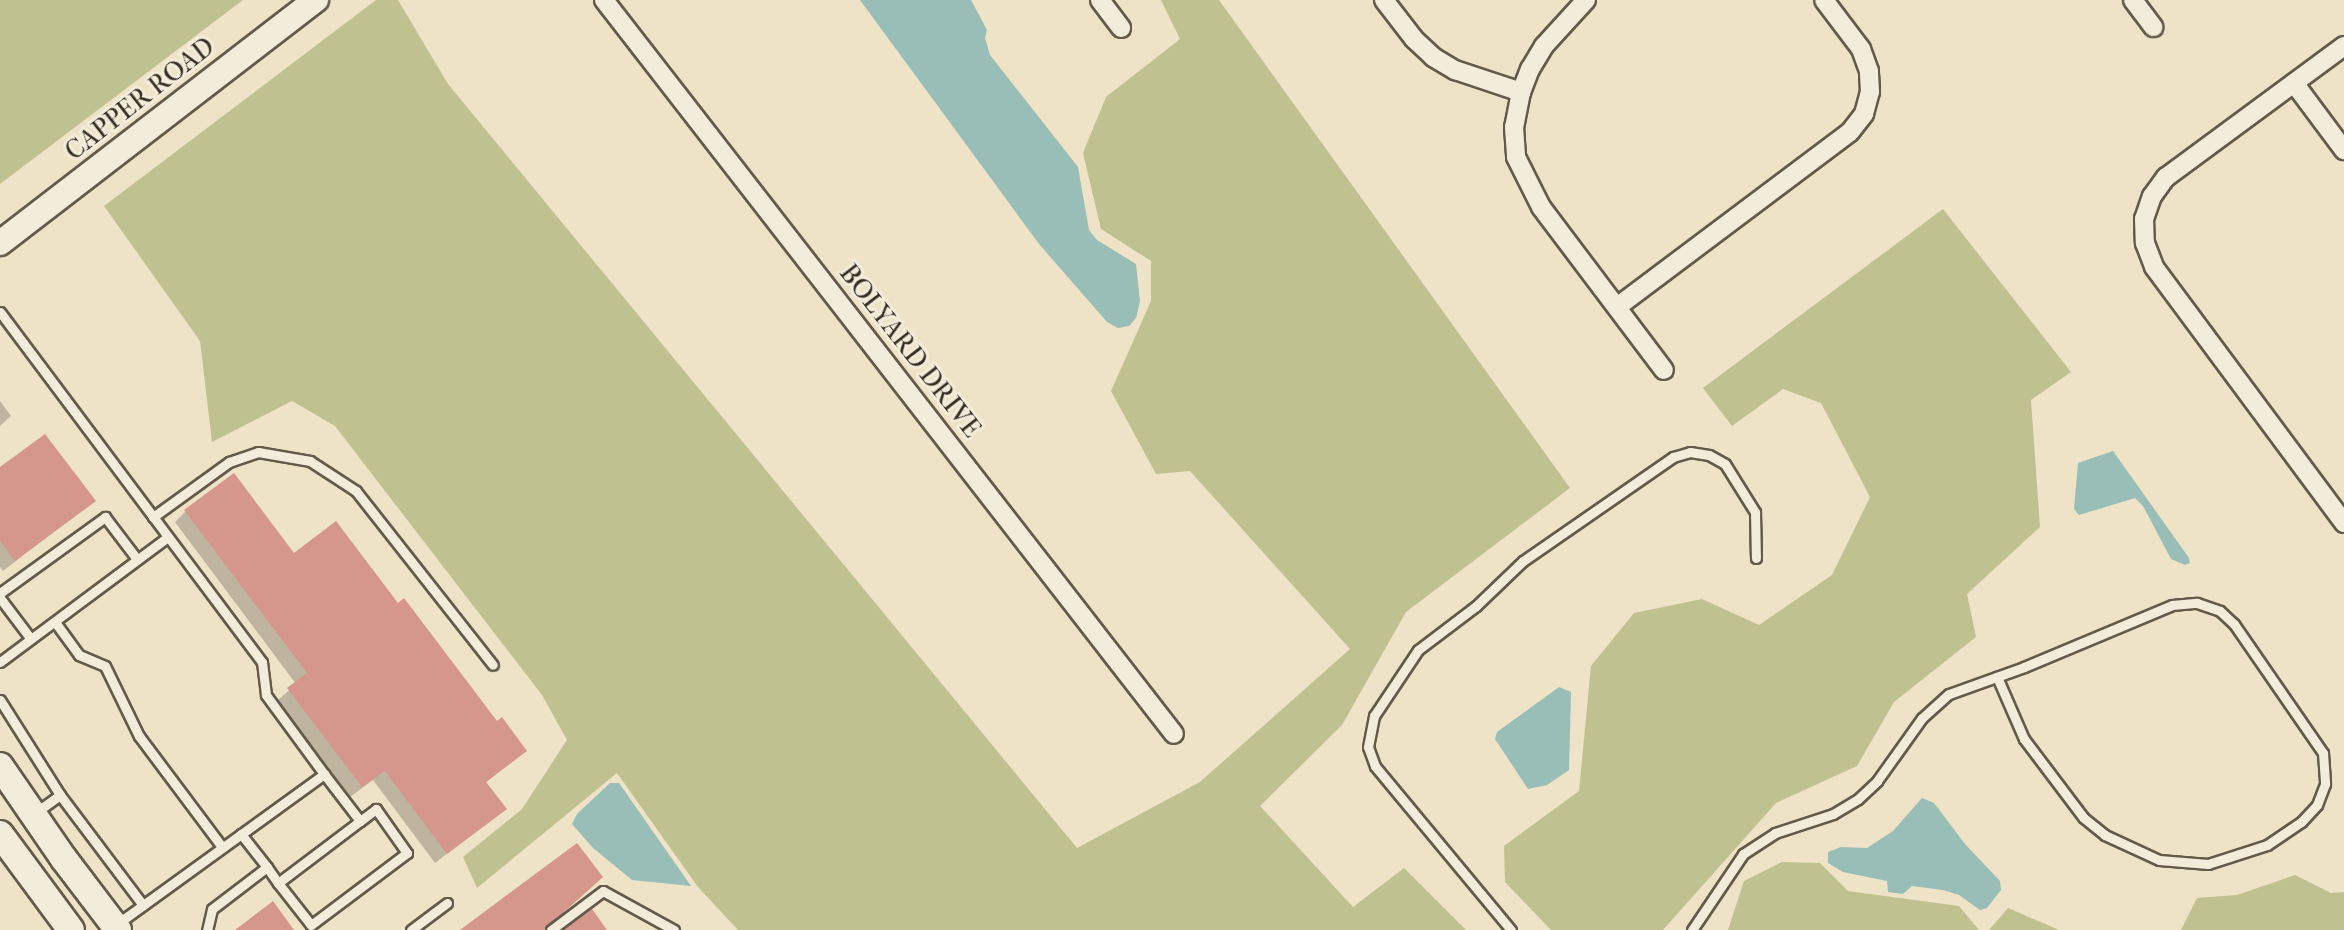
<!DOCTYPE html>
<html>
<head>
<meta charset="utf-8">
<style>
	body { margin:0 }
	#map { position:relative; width:2344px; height:930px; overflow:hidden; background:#eee2c7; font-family:"IM FELL French Canon",serif }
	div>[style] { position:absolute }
	.green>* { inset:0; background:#c0c190 }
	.water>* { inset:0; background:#99bdb7 }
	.shadow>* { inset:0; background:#0003 }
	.building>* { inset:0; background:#d5968b }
	.roads { filter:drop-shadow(2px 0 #635a4a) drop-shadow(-2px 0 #635a4a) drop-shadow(0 2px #635a4a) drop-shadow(0 -2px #635a4a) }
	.service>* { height:9px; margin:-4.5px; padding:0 4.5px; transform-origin:4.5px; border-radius:4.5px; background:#f4ecdb }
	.minor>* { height:18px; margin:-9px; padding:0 9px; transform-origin:9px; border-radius:9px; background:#f4ecdb }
	.tertiary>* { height:24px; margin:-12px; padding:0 12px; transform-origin:12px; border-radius:12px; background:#f4ecdb }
	.secondary>* { height:26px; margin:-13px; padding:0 13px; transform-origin:13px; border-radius:13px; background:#f4ecdb }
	span { translate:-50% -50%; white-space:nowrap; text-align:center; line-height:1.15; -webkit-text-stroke:6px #f4ecdb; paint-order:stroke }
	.street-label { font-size:26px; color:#352c21 }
</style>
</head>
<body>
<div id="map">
	<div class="green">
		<i style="clip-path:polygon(0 0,243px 0,0 184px)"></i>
		<i style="clip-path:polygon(376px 0,398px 0,448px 84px,1077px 848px,1200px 782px,1350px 649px,1190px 471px,1156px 474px,1111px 391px,1151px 301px,1151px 261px,1101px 229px,1083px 153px,1106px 97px,1180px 39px,1161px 0,1219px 0,1570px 488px,1406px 612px,1342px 725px,1260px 806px,1353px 907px,1404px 868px,1466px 930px,738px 930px,698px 887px,617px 773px,477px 888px,463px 857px,522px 809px,567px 740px,542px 695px,335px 426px,292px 401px,212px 442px,200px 341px,104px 206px)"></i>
		<i style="clip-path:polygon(1943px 209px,2071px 372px,2031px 400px,2040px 527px,1967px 594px,1976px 637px,1894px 702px,1857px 766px,1776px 803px,1663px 930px,1551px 930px,1505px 882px,1504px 846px,1579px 791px,1591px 666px,1634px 613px,1702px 599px,1759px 625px,1832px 575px,1870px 497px,1821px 403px,1783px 389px,1732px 426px,1703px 388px)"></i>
		<i style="clip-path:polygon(1782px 862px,1820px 863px,1848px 891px,1959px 906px,1979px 930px,1728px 930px,1744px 881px)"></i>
		<i style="clip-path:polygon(2295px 875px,2331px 893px,2344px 892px,2344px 930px,2181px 930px,2197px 898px,2237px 895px)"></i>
		<i style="clip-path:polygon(2008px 908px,2059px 930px,1989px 930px)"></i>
	</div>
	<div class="water">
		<i style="clip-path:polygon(860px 0,971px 0,987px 30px,985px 38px,990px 55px,1078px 167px,1089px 230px,1097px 240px,1136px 264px,1140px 301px,1136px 318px,1129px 326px,1118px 328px,1107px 322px,1039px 244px)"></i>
		<i style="clip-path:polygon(2113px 451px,2189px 558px,2190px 563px,2185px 565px,2171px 559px,2143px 506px,2135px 498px,2079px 515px,2074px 509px,2078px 463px)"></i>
		<i style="clip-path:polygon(1559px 687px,1571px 692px,1569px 770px,1547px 785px,1528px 789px,1495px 739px,1497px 732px)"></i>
		<i style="clip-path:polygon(610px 783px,619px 783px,691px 886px,632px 880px,593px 848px,572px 824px,577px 814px)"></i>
		<i style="clip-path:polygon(1922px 798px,1934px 803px,1965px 844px,2000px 881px,2001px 890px,1987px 908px,1980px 910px,1959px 895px,1943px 890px,1912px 886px,1903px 894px,1888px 892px,1887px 881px,1843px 872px,1828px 863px,1828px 852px,1841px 847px,1867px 848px,1893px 831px)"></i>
	</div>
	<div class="shadow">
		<i style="clip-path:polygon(0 401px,11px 416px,0 426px)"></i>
		<i style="clip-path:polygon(0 470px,93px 501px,3px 571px,0 567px)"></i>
		<i style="clip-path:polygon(186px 511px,294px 556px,397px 606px,497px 724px,525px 750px,485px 783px,504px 809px,435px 863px,373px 780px,350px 797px,277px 701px,296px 684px,175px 522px)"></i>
	</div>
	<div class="building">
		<i style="clip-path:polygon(45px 434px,96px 501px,15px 561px,0 541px,0 467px)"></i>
		<i style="clip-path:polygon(234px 473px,294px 553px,336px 521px,398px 603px,404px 598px,497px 721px,502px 717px,527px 751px,486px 782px,507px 809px,447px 854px,385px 771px,362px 787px,287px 688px,307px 673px,184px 510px)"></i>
		<i style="clip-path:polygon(577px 843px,603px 877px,544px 930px,460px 930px)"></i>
		<i style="clip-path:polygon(273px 901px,294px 930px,235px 930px)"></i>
		<i style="clip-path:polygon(592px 909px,607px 930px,564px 930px)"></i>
	</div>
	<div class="roads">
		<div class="service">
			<i style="left:0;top:312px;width:437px;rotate:53.2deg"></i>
			<i style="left:262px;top:662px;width:33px;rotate:83deg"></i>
			<i style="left:266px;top:695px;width:98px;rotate:53.7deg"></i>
			<i style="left:153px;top:517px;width:94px;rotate:-35.9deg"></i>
			<i style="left:229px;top:462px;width:31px;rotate:-19deg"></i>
			<i style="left:258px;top:452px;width:53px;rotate:9.8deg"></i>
			<i style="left:310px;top:461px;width:55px;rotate:33.1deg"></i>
			<i style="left:356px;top:491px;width:221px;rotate:51.8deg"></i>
			<i style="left:0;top:593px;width:130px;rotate:-35.9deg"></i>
			<i style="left:105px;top:517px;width:53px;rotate:52.7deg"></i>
			<i style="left:0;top:598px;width:51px;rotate:52.9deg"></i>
			<i style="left:55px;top:622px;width:41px;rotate:54deg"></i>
			<i style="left:79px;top:655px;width:28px;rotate:23deg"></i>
			<i style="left:105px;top:666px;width:78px;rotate:64.1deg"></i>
			<i style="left:139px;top:736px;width:139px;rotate:53.2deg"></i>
			<i style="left:0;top:662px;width:209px;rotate:-36.7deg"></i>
			<i style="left:0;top:700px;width:112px;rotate:57.7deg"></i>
			<i style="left:60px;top:795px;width:138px;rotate:53deg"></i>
			<i style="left:35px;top:813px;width:31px;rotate:-36deg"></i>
			<i style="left:241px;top:834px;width:42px;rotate:51.8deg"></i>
			<i style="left:278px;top:883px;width:53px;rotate:51.8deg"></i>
			<i style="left:311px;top:925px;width:120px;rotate:-36.9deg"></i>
			<i style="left:407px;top:853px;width:54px;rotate:-125.2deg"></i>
			<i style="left:376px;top:809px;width:20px;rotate:143deg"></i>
			<i style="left:117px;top:924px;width:256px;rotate:-35.9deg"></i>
			<i style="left:324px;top:774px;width:59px;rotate:52.5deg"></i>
			<i style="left:360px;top:821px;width:103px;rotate:142.9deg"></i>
			<i style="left:278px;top:883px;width:19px;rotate:-125deg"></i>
			<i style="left:267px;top:867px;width:69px;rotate:142.6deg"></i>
			<i style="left:212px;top:909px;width:22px;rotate:103deg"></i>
			<i style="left:411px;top:930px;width:45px;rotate:-36.9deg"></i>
			<i style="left:551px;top:930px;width:65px;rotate:-36.9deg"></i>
			<i style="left:603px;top:891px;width:81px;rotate:28.8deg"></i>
			<i style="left:1511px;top:930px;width:213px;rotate:-129.7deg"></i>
			<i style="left:1375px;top:766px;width:20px;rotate:-110deg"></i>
			<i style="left:1368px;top:747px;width:32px;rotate:-79deg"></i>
			<i style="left:1374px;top:716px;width:79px;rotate:-56.3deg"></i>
			<i style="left:1418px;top:650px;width:73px;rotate:-37.2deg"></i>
			<i style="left:1476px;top:606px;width:65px;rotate:-43.8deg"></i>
			<i style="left:1523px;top:561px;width:183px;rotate:-34.7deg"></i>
			<i style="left:1673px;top:457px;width:18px;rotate:-16deg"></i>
			<i style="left:1690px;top:452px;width:19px;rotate:9deg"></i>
			<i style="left:1709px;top:455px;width:18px;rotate:29deg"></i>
			<i style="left:1725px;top:464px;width:57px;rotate:58deg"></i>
			<i style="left:1755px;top:512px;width:46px;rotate:88.8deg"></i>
			<i style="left:1692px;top:930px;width:92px;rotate:-56.1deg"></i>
			<i style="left:1743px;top:854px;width:38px;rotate:-33deg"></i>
			<i style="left:1775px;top:833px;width:61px;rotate:-18.1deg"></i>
			<i style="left:1833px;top:814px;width:29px;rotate:-31deg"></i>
			<i style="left:1858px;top:799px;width:26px;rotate:-43deg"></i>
			<i style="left:1877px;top:781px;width:77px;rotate:-54.5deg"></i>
			<i style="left:1922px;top:718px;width:36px;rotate:-42deg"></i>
			<i style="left:1949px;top:694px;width:80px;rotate:-19.8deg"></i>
			<i style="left:2024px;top:667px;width:160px;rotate:-22.7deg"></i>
			<i style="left:2172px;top:605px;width:25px;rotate:-5deg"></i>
			<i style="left:2197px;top:603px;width:24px;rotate:19deg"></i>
			<i style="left:2220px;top:611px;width:19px;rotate:43deg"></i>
			<i style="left:2234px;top:624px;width:157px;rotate:55.4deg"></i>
			<i style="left:2323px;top:753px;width:31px;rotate:86deg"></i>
			<i style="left:2325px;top:784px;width:22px;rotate:111deg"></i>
			<i style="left:2317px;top:805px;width:23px;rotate:133deg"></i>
			<i style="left:2301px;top:822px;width:41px;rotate:145.9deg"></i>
			<i style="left:2267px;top:845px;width:62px;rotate:162.1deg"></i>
			<i style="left:2208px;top:864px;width:49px;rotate:-175.3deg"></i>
			<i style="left:2159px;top:860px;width:60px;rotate:-155.2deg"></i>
			<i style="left:2105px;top:835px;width:28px;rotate:-141deg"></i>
			<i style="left:2083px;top:817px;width:98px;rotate:-127.1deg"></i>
			<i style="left:2024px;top:739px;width:68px;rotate:-113.5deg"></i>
		</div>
		<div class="minor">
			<i style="left:604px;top:0;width:929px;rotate:52.17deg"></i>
			<i style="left:1100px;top:0;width:35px;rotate:53deg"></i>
			<i style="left:1384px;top:0;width:49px;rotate:52.4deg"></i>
			<i style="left:1414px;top:39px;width:26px;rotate:43deg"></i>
			<i style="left:1433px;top:57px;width:26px;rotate:31deg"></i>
			<i style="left:1455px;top:70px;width:70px;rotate:18.4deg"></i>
			<i style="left:1586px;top:0;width:62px;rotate:132.4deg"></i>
			<i style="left:1544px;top:46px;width:27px;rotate:121deg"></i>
			<i style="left:1530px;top:69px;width:25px;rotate:111deg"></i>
			<i style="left:1521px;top:92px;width:36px;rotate:101deg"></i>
			<i style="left:1514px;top:127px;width:30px;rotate:86deg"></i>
			<i style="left:1516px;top:157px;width:56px;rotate:63.4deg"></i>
			<i style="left:1541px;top:207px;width:204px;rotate:53deg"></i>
			<i style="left:2133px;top:0;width:34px;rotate:53deg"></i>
			<i style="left:2344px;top:46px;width:221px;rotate:143.6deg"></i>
			<i style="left:2166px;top:177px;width:24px;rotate:126deg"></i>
			<i style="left:2152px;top:196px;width:24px;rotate:109deg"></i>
			<i style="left:2144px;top:219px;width:24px;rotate:88deg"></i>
			<i style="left:2145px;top:243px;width:26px;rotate:69deg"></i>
			<i style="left:2154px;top:267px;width:319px;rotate:53.4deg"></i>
			<i style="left:2294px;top:83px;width:84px;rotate:53.3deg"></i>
			<i style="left:1617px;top:307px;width:291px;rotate:-36.9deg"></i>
			<i style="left:1850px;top:132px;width:23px;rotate:-52deg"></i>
			<i style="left:1864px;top:114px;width:23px;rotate:-75deg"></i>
			<i style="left:1870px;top:92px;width:21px;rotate:-93deg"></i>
			<i style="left:1869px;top:71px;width:23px;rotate:-110deg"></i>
			<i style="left:1861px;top:49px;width:61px;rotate:-127.1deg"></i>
		</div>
		<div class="tertiary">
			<i style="left:0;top:243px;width:399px;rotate:-37.6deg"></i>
		</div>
		<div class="secondary">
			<i style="left:0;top:766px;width:113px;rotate:55.5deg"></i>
			<i style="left:64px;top:859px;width:89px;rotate:52.7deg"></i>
			<i style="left:0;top:834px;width:119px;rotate:53.5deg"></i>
		</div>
	</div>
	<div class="street-label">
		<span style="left:140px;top:99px;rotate:-38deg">CAPPER ROAD</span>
		<span style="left:910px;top:351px;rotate:52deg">BOLYARD DRIVE</span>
	</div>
</div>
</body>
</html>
